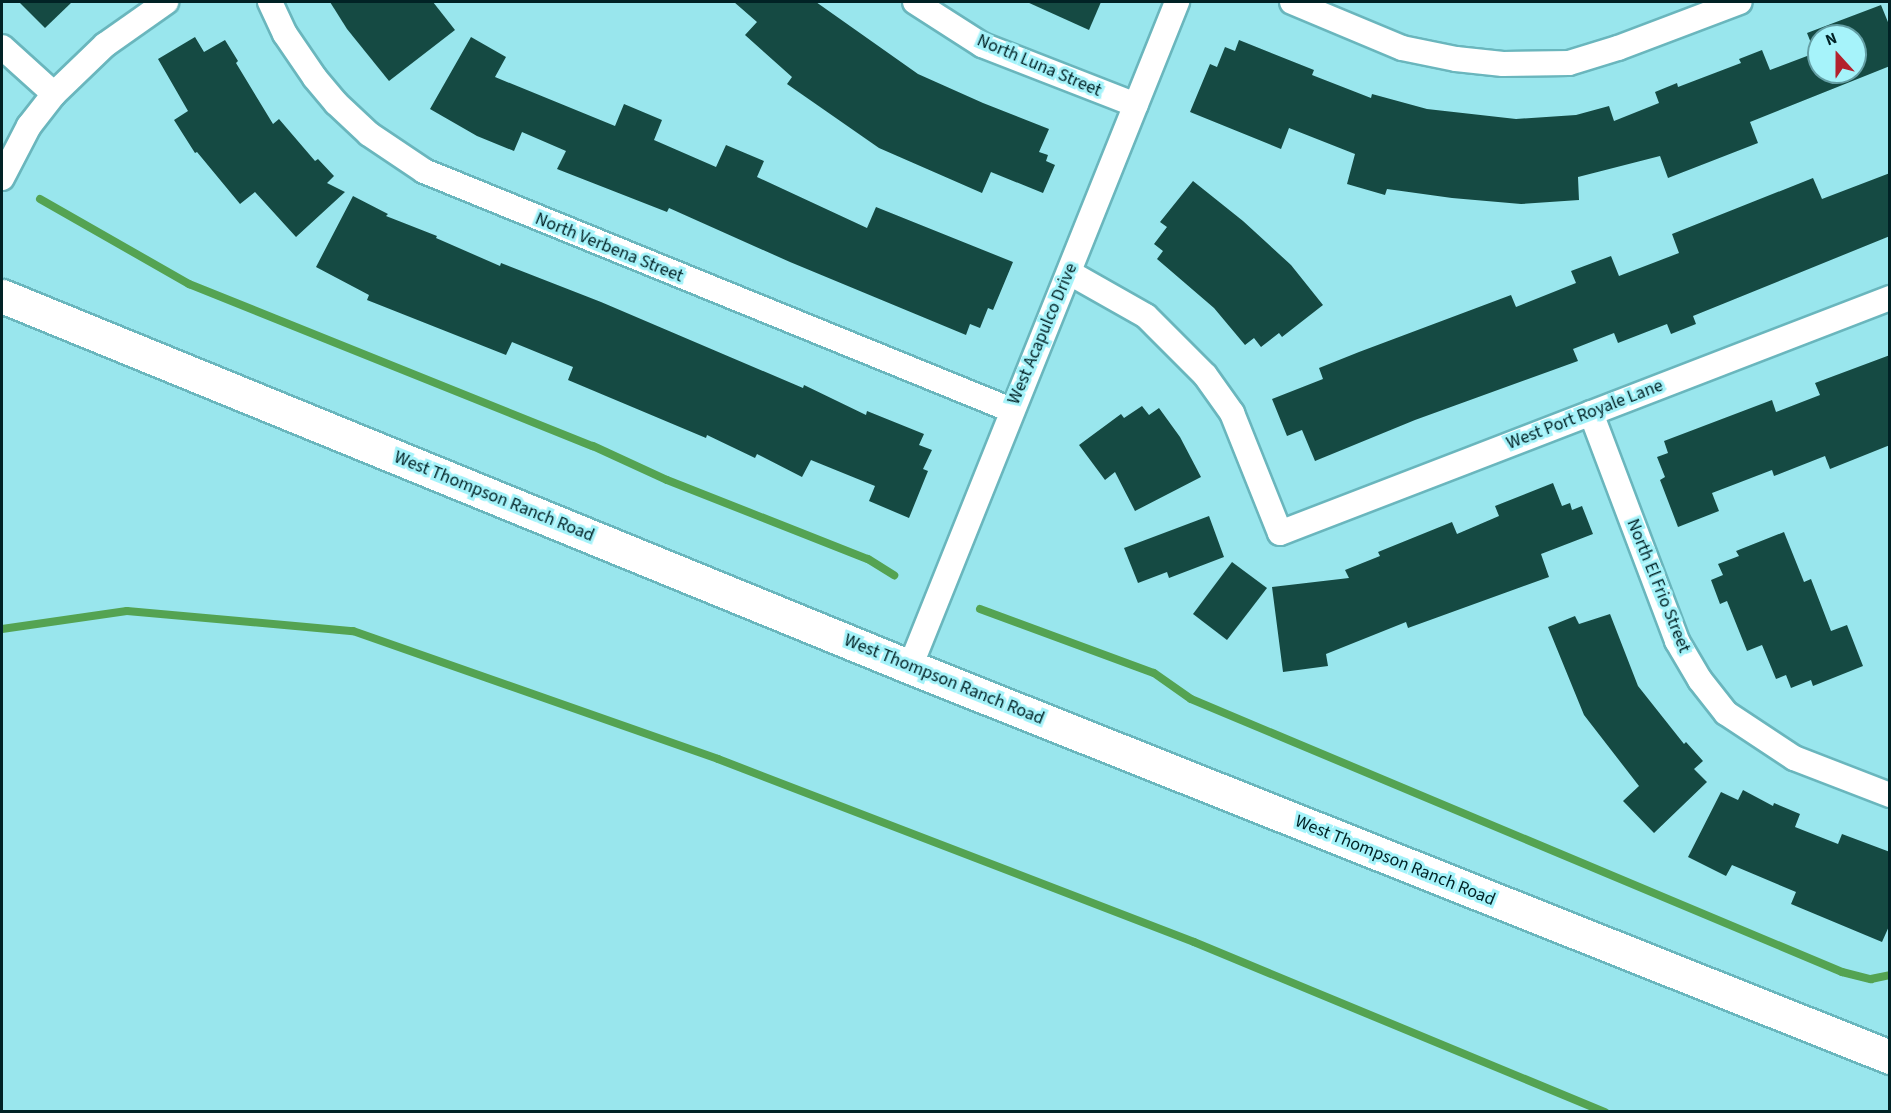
<!DOCTYPE html>
<html>
<head>
<meta charset="utf-8">
<style>
	body { margin:0 }
	#map { position:relative; width:1891px; height:1113px; overflow:hidden; background:#99e6ed; font-family:"Source Sans 3",sans-serif }
	div>[style] { position:absolute }
	.stream>* { height:8px; margin:-4px; padding:0 4px; transform-origin:4px; border-radius:4px; background:#54a352 }
	.building>* { inset:0; background:#154a43 }
	.roads { filter:drop-shadow(2px 0 #6ab6bd) drop-shadow(-2px 0 #6ab6bd) drop-shadow(0 2px #6ab6bd) drop-shadow(0 -2px #6ab6bd) }
	.street>* { height:24px; margin:-12px; padding:0 12px; transform-origin:12px; border-radius:12px; background:#fff }
	.secondary>* { height:33px; margin:-16.5px; padding:0 16.5px; transform-origin:16.5px; border-radius:16.5px; background:#fff }
	span { translate:-50% -50%; white-space:nowrap; text-align:center; line-height:1.15; -webkit-text-stroke:6px #a6f3fa; paint-order:stroke }
	.street-label { font-size:18px; color:#012225 }
	.frame { position:absolute; inset:0; border:3px solid #012225; pointer-events:none }
	.north { position:absolute; left:1807px; top:24px; width:60px; height:60px; box-sizing:border-box; background:#a6f3fa; border:2px solid #649fa5; border-radius:50%; rotate:339deg; font-size:16px; font-weight:700; line-height:24px; text-align:center; color:#012225 }
	.north::after { content:''; display:block; margin:auto; width:21px; height:27px; background:#b3212d; clip-path:polygon(50% 0,100% 100%,50% 72%,0 100%) }
</style>
</head>
<body>
<div id="map">
	<div class="stream">
		<i style="left:40px;top:199px;width:172px;rotate:29.7deg"></i>
		<i style="left:189px;top:284px;width:435px;rotate:21.9deg"></i>
		<i style="left:593px;top:446px;width:81px;rotate:24.7deg"></i>
		<i style="left:667px;top:480px;width:216px;rotate:21.5deg"></i>
		<i style="left:868px;top:559px;width:31px;rotate:32deg"></i>
		<i style="left:980px;top:609px;width:185px;rotate:20.2deg"></i>
		<i style="left:1154px;top:673px;width:45px;rotate:35.1deg"></i>
		<i style="left:1191px;top:699px;width:706px;rotate:22.75deg"></i>
		<i style="left:1842px;top:972px;width:30px;rotate:14deg"></i>
		<i style="left:1871px;top:979px;width:19px;rotate:-12deg"></i>
		<i style="left:2px;top:629px;width:126px;rotate:-8.2deg"></i>
		<i style="left:127px;top:611px;width:227px;rotate:5.1deg"></i>
		<i style="left:353px;top:631px;width:387px;rotate:19.3deg"></i>
		<i style="left:718px;top:759px;width:510px;rotate:21.03deg"></i>
		<i style="left:1194px;top:942px;width:445px;rotate:22.5deg"></i>
	</div>
	<div class="building">
		<i style="clip-path:polygon(19px 2px,72px 2px,45px 28px)"></i>
		<i style="clip-path:polygon(330px 2px,433px 2px,455px 30px,389px 81px,347px 29px)"></i>
		<i style="clip-path:polygon(734px 2px,816px 2px,918px 74px,983px 103px,1049px 129px,1039px 152px,1048px 155px,1046px 161px,1055px 165px,1043px 193px,991px 172px,982px 193px,879px 148px,787px 84px,792px 77px,745px 35px,757px 22px)"></i>
		<i style="clip-path:polygon(1027px 2px,1101px 2px,1089px 30px)"></i>
		<i style="clip-path:polygon(evenodd,1881px 5px,1890px 27px,1890px 66px,1750px 122px,1758px 143px,1668px 178px,1660px 156px,1578px 177px,1579px 200px,1521px 204px,1452px 198px,1387px 189px,1385px 195px,1347px 184px,1355px 154px,1289px 128px,1281px 149px,1190px 112px,1210px 64px,1217px 67px,1225px 47px,1235px 51px,1239px 40px,1314px 70px,1312px 75px,1371px 98px,1372px 94px,1427px 109px,1516px 119px,1576px 115px,1609px 106px,1614px 121px,1659px 103px,1655px 92px,1677px 83px,1678px 87px,1741px 63px,1739px 59px,1762px 50px,1770px 70px,1815px 53px,1807px 33px,1881px 5px,1819px 36px,1855px 36px,1855px 72px,1819px 72px,1819px 36px)"></i>
		<i style="clip-path:polygon(195px 37px,204px 52px,225px 40px,238px 61px,236px 63px,273px 124px,279px 119px,315px 161px,318px 159px,334px 176px,327px 183px,345px 192px,296px 237px,255px 192px,240px 204px,197px 152px,195px 153px,174px 120px,188px 111px,158px 59px)"></i>
		<i style="clip-path:polygon(471px 37px,506px 57px,495px 77px,615px 126px,624px 104px,662px 120px,654px 140px,716px 167px,726px 145px,764px 161px,757px 177px,867px 228px,876px 207px,1013px 262px,993px 310px,988px 308px,980px 328px,970px 324px,966px 335px,790px 262px,669px 208px,667px 212px,557px 169px,566px 151px,522px 132px,514px 151px,477px 136px,430px 109px)"></i>
		<i style="clip-path:polygon(1890px 173px,1890px 236px,1693px 316px,1696px 324px,1671px 334px,1667px 324px,1618px 343px,1614px 333px,1573px 349px,1578px 361px,1415px 420px,1315px 461px,1302px 430px,1287px 436px,1272px 399px,1323px 379px,1319px 368px,1359px 352px,1511px 295px,1516px 307px,1576px 283px,1571px 271px,1611px 256px,1619px 276px,1679px 253px,1672px 234px,1813px 178px,1822px 199px)"></i>
		<i style="clip-path:polygon(1193px 181px,1243px 221px,1291px 265px,1323px 305px,1282px 337px,1279px 333px,1261px 347px,1254px 338px,1245px 345px,1214px 308px,1157px 259px,1163px 251px,1154px 244px,1167px 227px,1160px 222px)"></i>
		<i style="clip-path:polygon(353px 196px,388px 214px,386px 216px,437px 236px,436px 238px,500px 266px,501px 263px,601px 302px,803px 388px,804px 385px,866px 415px,867px 411px,924px 434px,919px 445px,932px 450px,923px 469px,928px 471px,909px 518px,869px 501px,875px 486px,811px 460px,802px 477px,757px 454px,755px 458px,707px 435px,706px 438px,568px 380px,573px 367px,512px 342px,506px 355px,367px 300px,369px 295px,316px 267px)"></i>
		<i style="clip-path:polygon(1890px 355px,1890px 445px,1830px 469px,1825px 456px,1774px 476px,1772px 470px,1712px 493px,1719px 511px,1678px 527px,1660px 480px,1665px 477px,1657px 457px,1668px 453px,1664px 441px,1772px 400px,1776px 412px,1820px 395px,1815px 383px)"></i>
		<i style="clip-path:polygon(1142px 406px,1149px 415px,1159px 408px,1180px 437px,1201px 477px,1135px 511px,1115px 472px,1105px 480px,1079px 445px,1121px 414px,1124px 418px)"></i>
		<i style="clip-path:polygon(1553px 483px,1562px 506px,1570px 503px,1572px 510px,1582px 506px,1593px 534px,1541px 554px,1549px 577px,1408px 628px,1406px 622px,1326px 654px,1328px 666px,1283px 672px,1272px 587px,1349px 578px,1345px 570px,1380px 556px,1378px 552px,1452px 522px,1457px 534px,1499px 516px,1495px 506px)"></i>
		<i style="clip-path:polygon(1209px 516px,1224px 557px,1169px 578px,1167px 572px,1138px 583px,1124px 548px)"></i>
		<i style="clip-path:polygon(1784px 532px,1804px 582px,1811px 579px,1831px 631px,1847px 625px,1863px 666px,1813px 686px,1811px 680px,1791px 688px,1786px 675px,1776px 679px,1762px 645px,1747px 651px,1727px 601px,1720px 604px,1711px 580px,1723px 575px,1718px 564px,1739px 556px,1736px 551px)"></i>
		<i style="clip-path:polygon(1232px 562px,1267px 588px,1227px 640px,1193px 614px)"></i>
		<i style="clip-path:polygon(1610px 614px,1638px 686px,1684px 744px,1686px 742px,1703px 761px,1694px 769px,1707px 782px,1654px 833px,1623px 801px,1639px 786px,1584px 715px,1548px 627px,1575px 616px,1579px 624px)"></i>
		<i style="clip-path:polygon(1743px 790px,1773px 806px,1774px 803px,1800px 814px,1795px 827px,1838px 844px,1842px 834px,1890px 852px,1890px 924px,1882px 942px,1791px 904px,1796px 892px,1732px 865px,1726px 876px,1688px 857px,1721px 792px,1738px 800px)"></i>
	</div>
	<div class="roads">
		<div class="street">
			<i style="left:270px;top:2px;width:35px;rotate:65deg"></i>
			<i style="left:285px;top:34px;width:53px;rotate:55.7deg"></i>
			<i style="left:315px;top:78px;width:33px;rotate:50deg"></i>
			<i style="left:336px;top:103px;width:45px;rotate:43.2deg"></i>
			<i style="left:369px;top:134px;width:66px;rotate:33.9deg"></i>
			<i style="left:424px;top:171px;width:634px;rotate:22.15deg"></i>
			<i style="left:915px;top:2px;width:80px;rotate:32.7deg"></i>
			<i style="left:982px;top:45px;width:165px;rotate:21.3deg"></i>
			<i style="left:1292px;top:2px;width:119px;rotate:22.7deg"></i>
			<i style="left:1402px;top:48px;width:55px;rotate:11.5deg"></i>
			<i style="left:1456px;top:59px;width:47px;rotate:6.1deg"></i>
			<i style="left:1503px;top:64px;width:66px;rotate:-0.9deg"></i>
			<i style="left:1569px;top:63px;width:51px;rotate:-17deg"></i>
			<i style="left:1618px;top:48px;width:130px;rotate:-20.7deg"></i>
			<i style="left:2px;top:47px;width:70px;rotate:42.1deg"></i>
			<i style="left:2px;top:178px;width:59px;rotate:-62.6deg"></i>
			<i style="left:29px;top:126px;width:41px;rotate:-52deg"></i>
			<i style="left:54px;top:94px;width:71px;rotate:-43.9deg"></i>
			<i style="left:105px;top:45px;width:75px;rotate:-35.2deg"></i>
			<i style="left:1070px;top:273px;width:87px;rotate:29.5deg"></i>
			<i style="left:1146px;top:316px;width:83px;rotate:45deg"></i>
			<i style="left:1205px;top:375px;width:47px;rotate:54.6deg"></i>
			<i style="left:1232px;top:413px;width:129px;rotate:68.2deg"></i>
			<i style="left:1280px;top:533px;width:654px;rotate:-21.07deg"></i>
			<i style="left:1591px;top:413px;width:244px;rotate:69.3deg"></i>
			<i style="left:1677px;top:641px;width:45px;rotate:59.5deg"></i>
			<i style="left:1700px;top:680px;width:42px;rotate:51.8deg"></i>
			<i style="left:1726px;top:713px;width:82px;rotate:33.5deg"></i>
			<i style="left:1794px;top:758px;width:103px;rotate:21.1deg"></i>
			<i style="left:910px;top:667px;width:717px;rotate:-68.12deg"></i>
		</div>
		<div class="secondary">
			<i style="left:2px;top:296px;width:981px;rotate:22.22deg"></i>
			<i style="left:910px;top:667px;width:1055px;rotate:21.7deg"></i>
		</div>
	</div>
	<div class="street-label">
		<span style="left:1039px;top:66px;rotate:23deg">North Luna Street</span>
		<span style="left:609px;top:248px;rotate:22deg">North Verbena Street</span>
		<span style="left:1043px;top:334px;rotate:-67deg">West Acapulco Drive</span>
		<span style="left:1585px;top:415px;rotate:-21deg">West Port Royale Lane</span>
		<span style="left:494px;top:497px;rotate:22deg">West Thompson Ranch Road</span>
		<span style="left:1658px;top:586px;rotate:68deg">North El Frio Street</span>
		<span style="left:944px;top:680px;rotate:22deg">West Thompson Ranch Road</span>
		<span style="left:1395px;top:861px;rotate:22deg">West Thompson Ranch Road</span>
	</div>
	<div class="frame"></div>
	<div class="north">N</div>
</div>
</body>
</html>
